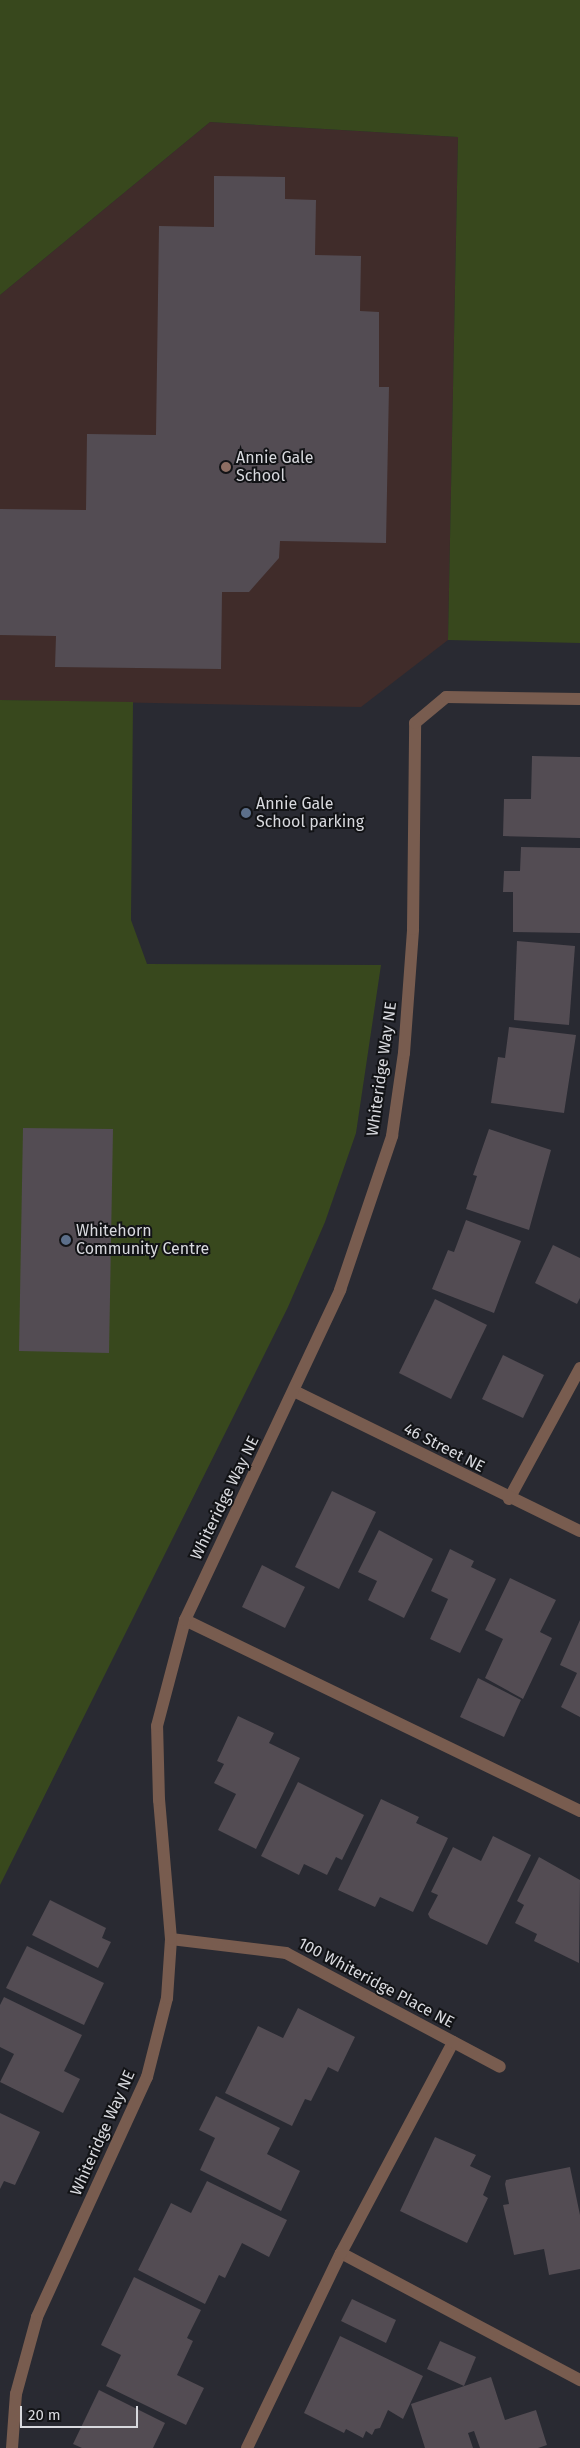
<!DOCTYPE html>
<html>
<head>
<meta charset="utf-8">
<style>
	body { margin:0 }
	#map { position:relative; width:580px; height:2448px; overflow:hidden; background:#292a32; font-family:"Fira Sans",sans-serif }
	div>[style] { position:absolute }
	.education>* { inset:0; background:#402c2a }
	.green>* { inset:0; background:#38481d }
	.building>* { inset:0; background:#534c53 }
	.service>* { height:12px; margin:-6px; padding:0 6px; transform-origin:6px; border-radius:6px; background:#785c4f }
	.minor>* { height:12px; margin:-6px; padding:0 6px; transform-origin:6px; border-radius:6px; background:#785c4f }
	.dots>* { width:14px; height:14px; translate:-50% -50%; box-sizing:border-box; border:2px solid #121316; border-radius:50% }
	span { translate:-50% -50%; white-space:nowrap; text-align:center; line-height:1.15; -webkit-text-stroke:4px #121316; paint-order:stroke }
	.poi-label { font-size:16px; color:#d8d9de }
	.left { translate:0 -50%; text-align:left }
	.street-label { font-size:16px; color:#d8d9de }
	.scale { position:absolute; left:20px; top:2406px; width:118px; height:22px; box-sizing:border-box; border:2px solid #d8d9de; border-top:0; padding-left:6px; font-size:15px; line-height:18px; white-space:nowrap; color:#d8d9de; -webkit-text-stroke:4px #121316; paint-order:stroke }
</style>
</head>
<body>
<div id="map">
	<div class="education">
		<i style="clip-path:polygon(210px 122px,458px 137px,448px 640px,361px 707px,0 700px,0 295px)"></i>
	</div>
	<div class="green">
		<i style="clip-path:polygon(0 0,580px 0,580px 643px,448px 640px,458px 137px,210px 122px,0 295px)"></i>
		<i style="clip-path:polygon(0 700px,133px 702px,131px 920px,147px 964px,381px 965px,356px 1133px,325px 1222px,288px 1307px,0 1885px)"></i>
	</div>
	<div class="building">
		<i style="clip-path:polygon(214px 176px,285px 177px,285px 199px,316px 200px,315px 255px,361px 256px,360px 311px,379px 312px,379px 387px,389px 387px,386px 543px,280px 541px,279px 558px,249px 592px,222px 592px,221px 669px,55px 667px,56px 636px,0 635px,0 509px,86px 510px,87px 434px,156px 435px,159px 226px,214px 227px)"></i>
		<i style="clip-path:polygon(532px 756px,580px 757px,580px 838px,503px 836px,504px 799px,531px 799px)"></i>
		<i style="clip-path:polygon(521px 847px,580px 848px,580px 933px,513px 932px,513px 892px,503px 892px,504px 871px,520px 871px)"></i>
		<i style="clip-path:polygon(517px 941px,575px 946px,569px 1025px,514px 1020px)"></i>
		<i style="clip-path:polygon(509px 1027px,576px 1035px,564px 1113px,491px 1103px,498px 1057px,505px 1058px)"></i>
		<i style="clip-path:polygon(23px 1128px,113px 1129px,109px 1353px,19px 1351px)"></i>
		<i style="clip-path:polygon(489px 1129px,551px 1150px,529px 1230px,466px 1209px,477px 1176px,473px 1175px)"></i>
		<i style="clip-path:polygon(466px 1220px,521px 1241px,494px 1313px,432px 1289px,448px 1250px,454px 1252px)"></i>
		<i style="clip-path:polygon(553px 1245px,580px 1258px,580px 1298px,577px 1304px,535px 1283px)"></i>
		<i style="clip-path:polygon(435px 1299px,487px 1325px,451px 1399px,399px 1373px)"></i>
		<i style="clip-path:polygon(503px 1355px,544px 1375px,523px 1418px,482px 1399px)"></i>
		<i style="clip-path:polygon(332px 1491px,376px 1512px,339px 1589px,295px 1567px)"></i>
		<i style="clip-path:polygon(379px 1530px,433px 1559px,404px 1618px,368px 1600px,377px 1581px,358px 1572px)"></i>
		<i style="clip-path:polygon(450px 1549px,474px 1561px,471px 1567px,496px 1579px,460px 1653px,430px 1639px,448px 1599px,431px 1591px)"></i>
		<i style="clip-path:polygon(262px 1565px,305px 1587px,285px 1628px,242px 1607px)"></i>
		<i style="clip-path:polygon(510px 1578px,556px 1600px,540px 1632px,552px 1638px,523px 1699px,485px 1678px,503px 1639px,485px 1630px)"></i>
		<i style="clip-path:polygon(580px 1620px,580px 1717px,561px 1707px,577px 1673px,560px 1665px)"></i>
		<i style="clip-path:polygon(478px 1678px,521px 1700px,504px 1737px,460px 1717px)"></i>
		<i style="clip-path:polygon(238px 1716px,274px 1733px,269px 1743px,300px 1758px,256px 1849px,218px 1830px,236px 1794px,214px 1783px,224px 1764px,217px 1761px)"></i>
		<i style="clip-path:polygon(298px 1782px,364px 1815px,342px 1860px,336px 1857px,327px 1875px,304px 1864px,299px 1875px,261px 1856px)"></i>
		<i style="clip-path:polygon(381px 1799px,419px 1817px,416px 1823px,448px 1838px,413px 1912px,380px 1897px,375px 1907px,338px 1890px)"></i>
		<i style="clip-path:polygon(493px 1836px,531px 1855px,487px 1945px,430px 1918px,428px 1914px,438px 1895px,431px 1892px,453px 1847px,481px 1861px)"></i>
		<i style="clip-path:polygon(539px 1857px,580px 1880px,579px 1963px,534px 1941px,537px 1934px,515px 1923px,524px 1905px,517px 1901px)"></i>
		<i style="clip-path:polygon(50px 1900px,106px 1928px,102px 1938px,111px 1942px,98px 1968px,32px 1935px)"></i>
		<i style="clip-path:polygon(27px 1946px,104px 1983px,84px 2025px,6px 1988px)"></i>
		<i style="clip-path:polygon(4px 1997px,82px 2035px,64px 2071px,80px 2079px,63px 2113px,0 2082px,14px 2054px,0 2047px,0 2005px)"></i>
		<i style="clip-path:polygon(298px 2008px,355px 2037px,338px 2072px,328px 2067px,311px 2101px,305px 2099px,292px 2126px,225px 2093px,258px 2026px,283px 2038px)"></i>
		<i style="clip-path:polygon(216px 2096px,280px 2128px,267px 2154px,300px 2171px,281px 2211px,200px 2170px,215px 2138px,199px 2130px)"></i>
		<i style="clip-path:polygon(0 2113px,40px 2132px,15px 2185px,4px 2181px,0 2189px)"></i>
		<i style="clip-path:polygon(435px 2137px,476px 2155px,470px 2166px,491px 2176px,483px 2195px,488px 2198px,467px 2243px,400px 2211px)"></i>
		<i style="clip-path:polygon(570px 2167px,580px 2215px,580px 2269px,549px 2275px,544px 2249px,514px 2255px,503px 2205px,509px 2204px,505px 2184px,506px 2180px)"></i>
		<i style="clip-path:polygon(207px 2181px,287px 2220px,269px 2257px,242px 2243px,225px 2278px,219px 2275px,205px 2304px,138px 2270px,171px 2203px,191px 2213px)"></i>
		<i style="clip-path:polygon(134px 2277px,201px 2310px,187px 2338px,193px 2341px,177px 2375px,204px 2388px,186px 2425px,106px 2386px,121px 2355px,101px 2345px)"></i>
		<i style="clip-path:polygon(352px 2299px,396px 2320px,386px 2343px,341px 2321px)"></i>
		<i style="clip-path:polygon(340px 2336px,423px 2376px,403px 2419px,388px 2410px,380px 2428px,375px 2429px,372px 2435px,366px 2431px,363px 2438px,346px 2429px,344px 2433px,304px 2413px)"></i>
		<i style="clip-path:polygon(440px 2341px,476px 2357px,464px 2386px,427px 2369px)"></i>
		<i style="clip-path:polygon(491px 2377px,505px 2420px,536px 2410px,547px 2445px,538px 2448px,480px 2448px,474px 2431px,468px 2433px,473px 2448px,425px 2448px,411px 2404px)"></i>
		<i style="clip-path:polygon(99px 2390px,165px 2423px,153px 2448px,82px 2448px,73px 2444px)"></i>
	</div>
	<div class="service">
		<i style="left:509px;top:1499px;width:149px;rotate:-61.5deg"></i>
		<i style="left:185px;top:1620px;width:439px;rotate:25.8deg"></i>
		<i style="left:341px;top:2253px;width:271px;rotate:28deg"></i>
		<i style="left:247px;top:2448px;width:216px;rotate:-64.3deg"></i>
		<i style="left:341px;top:2253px;width:239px;rotate:-62deg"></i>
	</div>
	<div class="minor">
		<i style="left:294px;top:1391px;width:318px;rotate:26.1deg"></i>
		<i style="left:171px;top:1939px;width:116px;rotate:6.9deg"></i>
		<i style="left:286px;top:1953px;width:242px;rotate:28deg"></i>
		<i style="left:12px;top:2448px;width:54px;rotate:-85.8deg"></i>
		<i style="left:16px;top:2394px;width:80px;rotate:-74.7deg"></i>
		<i style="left:37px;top:2317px;width:264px;rotate:-65.4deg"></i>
		<i style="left:147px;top:2077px;width:81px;rotate:-75.8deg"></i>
		<i style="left:167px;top:1998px;width:59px;rotate:-86.1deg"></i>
		<i style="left:171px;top:1939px;width:140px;rotate:-94.9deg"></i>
		<i style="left:159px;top:1800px;width:74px;rotate:-91.5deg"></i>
		<i style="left:157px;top:1726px;width:110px;rotate:-75.2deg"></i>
		<i style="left:185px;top:1620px;width:365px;rotate:-64.8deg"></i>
		<i style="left:340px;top:1290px;width:163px;rotate:-71.3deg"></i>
		<i style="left:392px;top:1136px;width:84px;rotate:-81.8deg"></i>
		<i style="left:404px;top:1053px;width:124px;rotate:-85.8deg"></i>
		<i style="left:413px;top:929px;width:206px;rotate:-89.4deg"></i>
		<i style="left:415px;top:723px;width:40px;rotate:-40deg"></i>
		<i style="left:446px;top:697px;width:134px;rotate:0.9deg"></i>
	</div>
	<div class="dots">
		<i style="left:226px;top:467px;background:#8d6e63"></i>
		<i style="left:246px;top:813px;background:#5c6f8a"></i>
		<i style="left:66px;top:1240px;background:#5c6f8a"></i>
	</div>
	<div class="poi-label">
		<span class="left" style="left:236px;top:467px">Annie Gale<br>School</span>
		<span class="left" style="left:256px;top:813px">Annie Gale<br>School parking</span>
		<span class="left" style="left:76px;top:1240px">Whitehorn<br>Community Centre</span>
	</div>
	<div class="street-label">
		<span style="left:382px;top:1069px;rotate:-82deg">Whiteridge Way NE</span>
		<span style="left:444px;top:1448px;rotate:27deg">46 Street NE</span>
		<span style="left:225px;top:1498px;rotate:-64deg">Whiteridge Way NE</span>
		<span style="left:376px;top:1983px;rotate:28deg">100 Whiteridge Place NE</span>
		<span style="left:103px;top:2133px;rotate:-66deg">Whiteridge Way NE</span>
	</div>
	<div class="scale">20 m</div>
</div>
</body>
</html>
